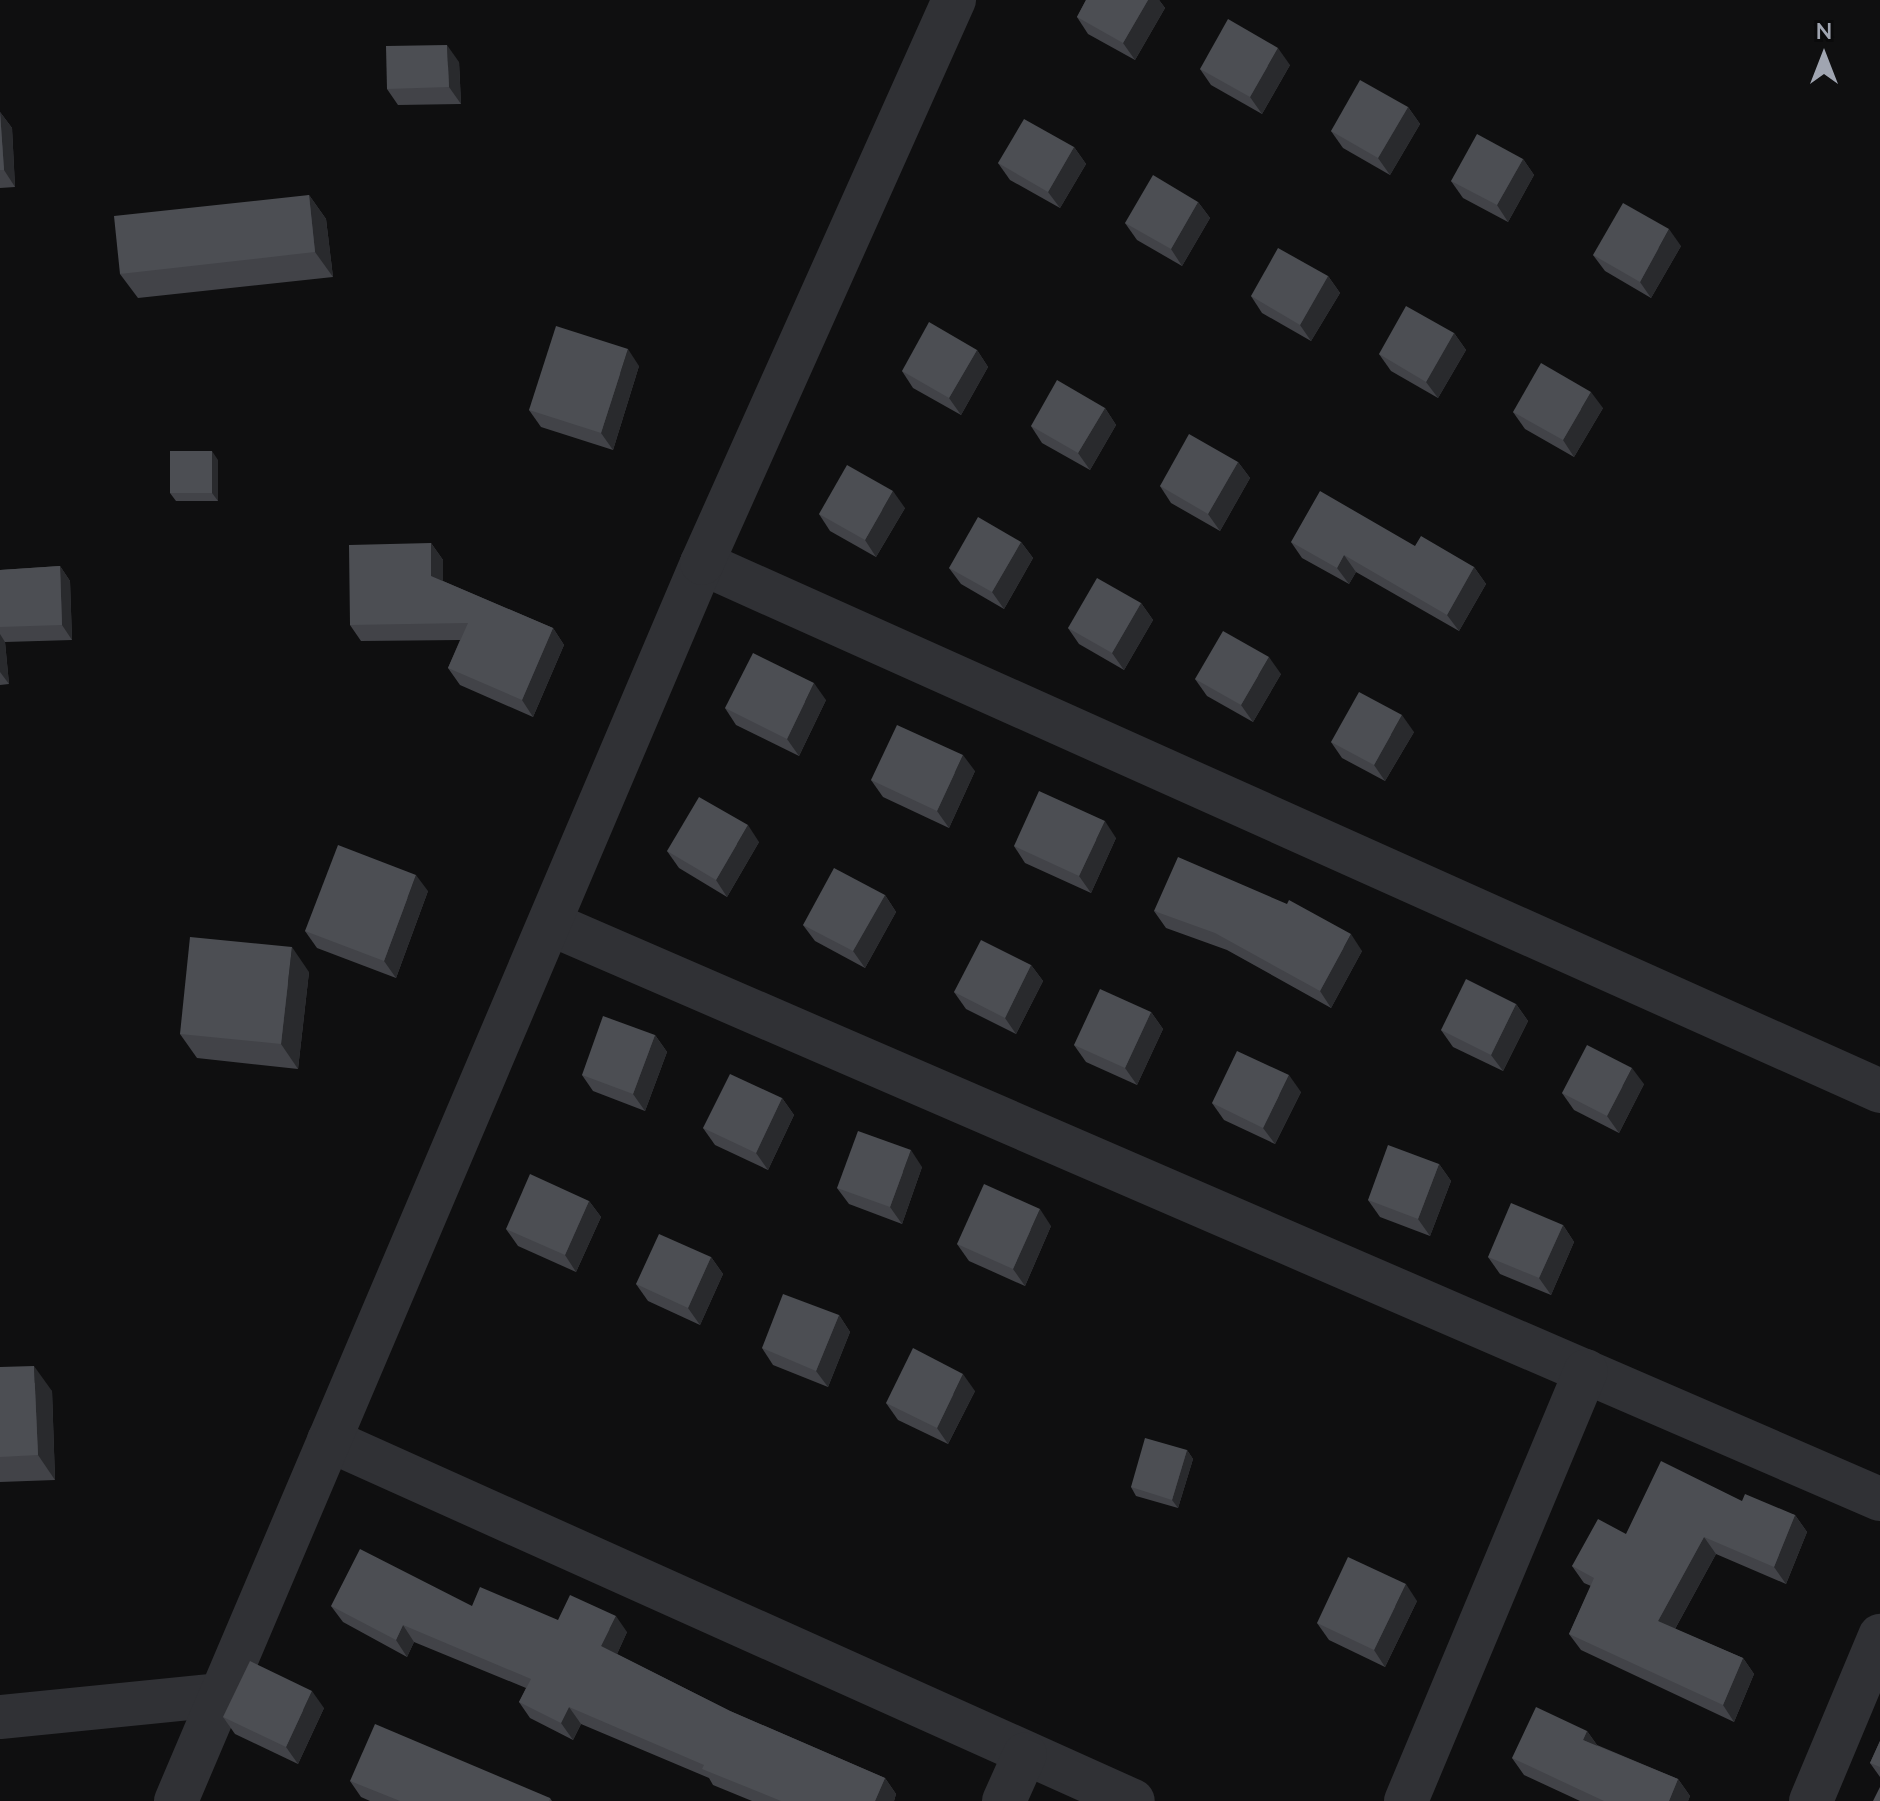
<!DOCTYPE html>
<html>
<head>
<meta charset="utf-8">
<style>
	body { margin:0 }
	#map { position:relative; width:1880px; height:1801px; overflow:hidden; background:#0f0f10; font-family:"Nunito Sans",sans-serif }
	div>[style] { position:absolute }
	.street>* { height:44px; margin:-22px; padding:0 22px; transform-origin:22px; border-radius:22px; background:#303135 }
	.wall>* { inset:0; background:#424348 }
	.shaded-wall>* { inset:0; background:#292a2d }
	.building>* { inset:0; background:#4c4e53 }
	span { translate:-50% -50%; white-space:nowrap; text-align:center; line-height:1.15; -webkit-text-stroke:6px #0a0a0b; paint-order:stroke }
	.north { position:absolute; left:1784px; top:16px; width:80px; height:80px; -webkit-text-stroke:6px #0a0a0b; paint-order:stroke; rotate:0deg; font-size:22px; font-weight:700; line-height:32px; text-align:center; color:#a0a5b1 }
	.north::after { content:''; display:block; margin:auto; width:28px; height:36px; background:#a0a5b1; clip-path:polygon(50% 0,100% 100%,50% 72%,0 100%) }
</style>
</head>
<body>
<div id="map">
	<div class="street">
		<i style="left:702px;top:563px;width:1291px;rotate:24.14deg"></i>
		<i style="left:551px;top:924px;width:1448px;rotate:23.4deg"></i>
		<i style="left:329px;top:1440px;width:881px;rotate:24.18deg"></i>
		<i style="left:0;top:1717px;width:222px;rotate:-5.7deg"></i>
		<i style="left:176px;top:1801px;width:1345px;rotate:-66.98deg"></i>
		<i style="left:702px;top:563px;width:617px;rotate:-65.89deg"></i>
		<i style="left:1004px;top:1801px;width:51px;rotate:-65.9deg"></i>
		<i style="left:1406px;top:1801px;width:466px;rotate:-67.3deg"></i>
		<i style="left:1811px;top:1801px;width:179px;rotate:-67.3deg"></i>
	</div>
	<div class="wall">
		<i style="clip-path:polygon(1086px 0,1159px 0,1165px 8px,1135px 60px,1088px 34px,1077px 17px)"></i>
		<i style="clip-path:polygon(459px 62px,461px 104px,398px 105px,387px 89px)"></i>
		<i style="clip-path:polygon(1290px 65px,1262px 114px,1211px 85px,1200px 69px)"></i>
		<i style="clip-path:polygon(1408px 107px,1420px 124px,1390px 175px,1343px 148px,1331px 131px)"></i>
		<i style="clip-path:polygon(0 112px,12px 128px,15px 187px,0 188px)"></i>
		<i style="clip-path:polygon(1074px 147px,1086px 164px,1060px 208px,1010px 180px,998px 163px)"></i>
		<i style="clip-path:polygon(1523px 159px,1534px 175px,1508px 222px,1463px 198px,1451px 181px)"></i>
		<i style="clip-path:polygon(309px 195px,326px 219px,333px 277px,138px 298px,120px 274px)"></i>
		<i style="clip-path:polygon(1198px 202px,1210px 218px,1182px 266px,1137px 240px,1125px 223px)"></i>
		<i style="clip-path:polygon(1681px 246px,1651px 298px,1605px 271px,1593px 255px)"></i>
		<i style="clip-path:polygon(1328px 276px,1340px 293px,1311px 341px,1262px 313px,1251px 296px)"></i>
		<i style="clip-path:polygon(1454px 333px,1466px 350px,1438px 398px,1391px 371px,1379px 354px)"></i>
		<i style="clip-path:polygon(977px 350px,988px 367px,961px 415px,913px 388px,902px 371px)"></i>
		<i style="clip-path:polygon(639px 366px,613px 450px,541px 427px,529px 410px)"></i>
		<i style="clip-path:polygon(1105px 408px,1116px 425px,1090px 470px,1042px 443px,1031px 426px)"></i>
		<i style="clip-path:polygon(1603px 408px,1574px 457px,1525px 429px,1513px 412px)"></i>
		<i style="clip-path:polygon(218px 460px,218px 501px,176px 501px,170px 493px)"></i>
		<i style="clip-path:polygon(1238px 462px,1250px 478px,1220px 531px,1171px 503px,1160px 486px)"></i>
		<i style="clip-path:polygon(905px 508px,876px 557px,830px 531px,819px 514px)"></i>
		<i style="clip-path:polygon(1021px 542px,1033px 558px,1004px 609px,961px 584px,949px 568px)"></i>
		<i style="clip-path:polygon(1291px 542px,1415px 546px,1474px 567px,1486px 584px,1459px 631px,1356px 572px,1349px 584px,1302px 558px)"></i>
		<i style="clip-path:polygon(431px 543px,443px 560px,443px 581px,553px 628px,564px 645px,533px 717px,460px 685px,448px 668px,460px 640px,361px 641px,350px 625px)"></i>
		<i style="clip-path:polygon(60px 566px,70px 581px,72px 640px,5px 642px,9px 684px,0 685px,0 570px)"></i>
		<i style="clip-path:polygon(1141px 603px,1153px 620px,1124px 670px,1079px 644px,1068px 628px)"></i>
		<i style="clip-path:polygon(1281px 674px,1253px 722px,1207px 696px,1195px 679px)"></i>
		<i style="clip-path:polygon(826px 700px,799px 756px,736px 725px,725px 708px)"></i>
		<i style="clip-path:polygon(1414px 732px,1385px 781px,1342px 758px,1331px 742px)"></i>
		<i style="clip-path:polygon(975px 771px,949px 828px,883px 797px,871px 780px)"></i>
		<i style="clip-path:polygon(1116px 838px,1091px 893px,1025px 863px,1014px 846px)"></i>
		<i style="clip-path:polygon(759px 842px,727px 897px,679px 868px,667px 851px)"></i>
		<i style="clip-path:polygon(428px 891px,396px 978px,317px 948px,305px 931px)"></i>
		<i style="clip-path:polygon(885px 895px,896px 912px,865px 968px,815px 941px,803px 925px)"></i>
		<i style="clip-path:polygon(1154px 911px,1362px 951px,1331px 1008px,1227px 950px,1166px 928px)"></i>
		<i style="clip-path:polygon(1031px 965px,1043px 981px,1016px 1034px,966px 1009px,954px 992px)"></i>
		<i style="clip-path:polygon(309px 972px,298px 1069px,197px 1058px,180px 1034px)"></i>
		<i style="clip-path:polygon(1516px 1004px,1528px 1021px,1503px 1071px,1453px 1047px,1441px 1030px)"></i>
		<i style="clip-path:polygon(1151px 1012px,1163px 1029px,1137px 1085px,1086px 1062px,1074px 1045px)"></i>
		<i style="clip-path:polygon(655px 1035px,667px 1052px,645px 1111px,593px 1091px,582px 1075px)"></i>
		<i style="clip-path:polygon(1644px 1084px,1619px 1133px,1574px 1110px,1562px 1093px)"></i>
		<i style="clip-path:polygon(1301px 1092px,1275px 1144px,1224px 1120px,1212px 1103px)"></i>
		<i style="clip-path:polygon(782px 1098px,794px 1115px,768px 1170px,715px 1145px,703px 1128px)"></i>
		<i style="clip-path:polygon(1439px 1164px,1451px 1181px,1430px 1236px,1380px 1217px,1368px 1200px)"></i>
		<i style="clip-path:polygon(922px 1167px,902px 1224px,849px 1204px,837px 1188px)"></i>
		<i style="clip-path:polygon(589px 1201px,601px 1217px,576px 1272px,518px 1246px,506px 1229px)"></i>
		<i style="clip-path:polygon(1563px 1225px,1574px 1242px,1551px 1295px,1500px 1274px,1488px 1257px)"></i>
		<i style="clip-path:polygon(1051px 1226px,1025px 1286px,969px 1261px,957px 1244px)"></i>
		<i style="clip-path:polygon(711px 1257px,723px 1274px,700px 1325px,648px 1301px,636px 1284px)"></i>
		<i style="clip-path:polygon(839px 1315px,850px 1332px,828px 1387px,773px 1365px,762px 1348px)"></i>
		<i style="clip-path:polygon(0 1367px,52px 1391px,55px 1480px,0 1482px)"></i>
		<i style="clip-path:polygon(975px 1391px,948px 1444px,898px 1420px,886px 1403px)"></i>
		<i style="clip-path:polygon(1187px 1450px,1193px 1459px,1178px 1508px,1136px 1496px,1131px 1487px)"></i>
		<i style="clip-path:polygon(1742px 1501px,1795px 1515px,1807px 1532px,1786px 1584px,1716px 1554px,1675px 1629px,1743px 1658px,1754px 1674px,1734px 1722px,1581px 1650px,1569px 1634px,1591px 1586px,1584px 1583px,1572px 1566px,1626px 1534px)"></i>
		<i style="clip-path:polygon(1417px 1601px,1385px 1667px,1329px 1640px,1317px 1623px)"></i>
		<i style="clip-path:polygon(331px 1606px,472px 1606px,627px 1632px,617px 1654px,730px 1711px,885px 1778px,896px 1794px,894px 1801px,752px 1801px,713px 1785px,709px 1778px,581px 1724px,573px 1740px,530px 1718px,519px 1702px,526px 1688px,414px 1642px,407px 1657px,343px 1622px)"></i>
		<i style="clip-path:polygon(324px 1708px,298px 1764px,235px 1734px,223px 1717px)"></i>
		<i style="clip-path:polygon(1587px 1731px,1597px 1745px,1678px 1779px,1690px 1796px,1688px 1801px,1580px 1801px,1524px 1775px,1512px 1758px)"></i>
		<i style="clip-path:polygon(1880px 1741px,1880px 1777px,1870px 1763px)"></i>
		<i style="clip-path:polygon(350px 1781px,550px 1798px,552px 1801px,370px 1801px,361px 1797px)"></i>
	</div>
	<div class="shaded-wall">
		<i style="clip-path:polygon(1148px 0,1159px 0,1165px 8px,1135px 60px,1123px 43px)"></i>
		<i style="clip-path:polygon(447px 45px,459px 62px,461px 104px,449px 87px)"></i>
		<i style="clip-path:polygon(1278px 48px,1290px 65px,1262px 114px,1250px 97px)"></i>
		<i style="clip-path:polygon(1408px 107px,1420px 124px,1390px 175px,1378px 158px)"></i>
		<i style="clip-path:polygon(0 112px,12px 128px,15px 187px,4px 170px)"></i>
		<i style="clip-path:polygon(1074px 147px,1086px 164px,1060px 208px,1048px 192px)"></i>
		<i style="clip-path:polygon(1523px 159px,1534px 175px,1508px 222px,1497px 205px)"></i>
		<i style="clip-path:polygon(309px 195px,326px 219px,333px 277px,315px 252px)"></i>
		<i style="clip-path:polygon(1198px 202px,1210px 218px,1182px 266px,1171px 249px)"></i>
		<i style="clip-path:polygon(1669px 229px,1681px 246px,1651px 298px,1640px 282px)"></i>
		<i style="clip-path:polygon(1328px 276px,1340px 293px,1311px 341px,1300px 325px)"></i>
		<i style="clip-path:polygon(1454px 333px,1466px 350px,1438px 398px,1426px 382px)"></i>
		<i style="clip-path:polygon(628px 349px,639px 366px,613px 450px,601px 433px)"></i>
		<i style="clip-path:polygon(977px 350px,988px 367px,961px 415px,949px 398px)"></i>
		<i style="clip-path:polygon(1591px 392px,1603px 408px,1574px 457px,1563px 440px)"></i>
		<i style="clip-path:polygon(1105px 408px,1116px 425px,1090px 470px,1078px 453px)"></i>
		<i style="clip-path:polygon(212px 451px,218px 460px,218px 501px,212px 493px)"></i>
		<i style="clip-path:polygon(1238px 462px,1250px 478px,1220px 531px,1208px 514px)"></i>
		<i style="clip-path:polygon(893px 491px,905px 508px,876px 557px,865px 540px)"></i>
		<i style="clip-path:polygon(1021px 542px,1033px 558px,1004px 609px,992px 592px)"></i>
		<i style="clip-path:polygon(431px 543px,443px 560px,443px 593px,431px 576px)"></i>
		<i style="clip-path:polygon(1344px 555px,1356px 572px,1349px 584px,1337px 568px)"></i>
		<i style="clip-path:polygon(60px 566px,70px 581px,72px 640px,62px 625px)"></i>
		<i style="clip-path:polygon(1474px 567px,1486px 584px,1459px 631px,1447px 615px)"></i>
		<i style="clip-path:polygon(1141px 603px,1153px 620px,1124px 670px,1112px 653px)"></i>
		<i style="clip-path:polygon(553px 628px,564px 645px,533px 717px,522px 700px)"></i>
		<i style="clip-path:polygon(0 634px,5px 642px,9px 684px,0 672px)"></i>
		<i style="clip-path:polygon(1269px 657px,1281px 674px,1253px 722px,1241px 705px)"></i>
		<i style="clip-path:polygon(814px 683px,826px 700px,799px 756px,787px 739px)"></i>
		<i style="clip-path:polygon(1402px 715px,1414px 732px,1385px 781px,1374px 765px)"></i>
		<i style="clip-path:polygon(963px 755px,975px 771px,949px 828px,937px 811px)"></i>
		<i style="clip-path:polygon(1105px 821px,1116px 838px,1091px 893px,1079px 876px)"></i>
		<i style="clip-path:polygon(748px 825px,759px 842px,727px 897px,716px 880px)"></i>
		<i style="clip-path:polygon(416px 875px,428px 891px,396px 978px,384px 961px)"></i>
		<i style="clip-path:polygon(885px 895px,896px 912px,865px 968px,853px 951px)"></i>
		<i style="clip-path:polygon(1351px 934px,1362px 951px,1331px 1008px,1320px 991px)"></i>
		<i style="clip-path:polygon(292px 947px,309px 972px,298px 1069px,281px 1044px)"></i>
		<i style="clip-path:polygon(1031px 965px,1043px 981px,1016px 1034px,1005px 1018px)"></i>
		<i style="clip-path:polygon(1516px 1004px,1528px 1021px,1503px 1071px,1491px 1055px)"></i>
		<i style="clip-path:polygon(1151px 1012px,1163px 1029px,1137px 1085px,1125px 1068px)"></i>
		<i style="clip-path:polygon(655px 1035px,667px 1052px,645px 1111px,633px 1094px)"></i>
		<i style="clip-path:polygon(1632px 1068px,1644px 1084px,1619px 1133px,1607px 1116px)"></i>
		<i style="clip-path:polygon(1289px 1075px,1301px 1092px,1275px 1144px,1263px 1128px)"></i>
		<i style="clip-path:polygon(782px 1098px,794px 1115px,768px 1170px,756px 1153px)"></i>
		<i style="clip-path:polygon(911px 1150px,922px 1167px,902px 1224px,890px 1207px)"></i>
		<i style="clip-path:polygon(1439px 1164px,1451px 1181px,1430px 1236px,1418px 1219px)"></i>
		<i style="clip-path:polygon(589px 1201px,601px 1217px,576px 1272px,565px 1255px)"></i>
		<i style="clip-path:polygon(1040px 1209px,1051px 1226px,1025px 1286px,1013px 1269px)"></i>
		<i style="clip-path:polygon(1563px 1225px,1574px 1242px,1551px 1295px,1539px 1278px)"></i>
		<i style="clip-path:polygon(711px 1257px,723px 1274px,700px 1325px,688px 1308px)"></i>
		<i style="clip-path:polygon(839px 1315px,850px 1332px,828px 1387px,816px 1371px)"></i>
		<i style="clip-path:polygon(34px 1366px,52px 1391px,55px 1480px,38px 1455px)"></i>
		<i style="clip-path:polygon(963px 1374px,975px 1391px,948px 1444px,937px 1428px)"></i>
		<i style="clip-path:polygon(1187px 1450px,1193px 1459px,1178px 1508px,1172px 1500px)"></i>
		<i style="clip-path:polygon(1795px 1515px,1807px 1532px,1786px 1584px,1774px 1567px)"></i>
		<i style="clip-path:polygon(1704px 1537px,1716px 1554px,1670px 1638px,1658px 1621px)"></i>
		<i style="clip-path:polygon(1406px 1584px,1417px 1601px,1385px 1667px,1374px 1650px)"></i>
		<i style="clip-path:polygon(616px 1616px,627px 1632px,613px 1663px,601px 1646px)"></i>
		<i style="clip-path:polygon(403px 1625px,414px 1642px,407px 1657px,396px 1640px)"></i>
		<i style="clip-path:polygon(1743px 1658px,1754px 1674px,1734px 1722px,1723px 1705px)"></i>
		<i style="clip-path:polygon(312px 1691px,324px 1708px,298px 1764px,286px 1747px)"></i>
		<i style="clip-path:polygon(569px 1707px,581px 1724px,573px 1740px,561px 1723px)"></i>
		<i style="clip-path:polygon(1587px 1731px,1599px 1748px,1583px 1740px)"></i>
		<i style="clip-path:polygon(885px 1778px,896px 1794px,894px 1801px,875px 1801px)"></i>
		<i style="clip-path:polygon(1678px 1779px,1690px 1796px,1688px 1801px,1669px 1801px)"></i>
	</div>
	<div class="building">
		<i style="clip-path:polygon(1086px 0,1148px 0,1123px 43px,1077px 17px)"></i>
		<i style="clip-path:polygon(1228px 19px,1278px 48px,1250px 97px,1200px 69px)"></i>
		<i style="clip-path:polygon(447px 45px,449px 87px,387px 89px,386px 46px)"></i>
		<i style="clip-path:polygon(1360px 80px,1408px 107px,1378px 158px,1331px 131px)"></i>
		<i style="clip-path:polygon(0 112px,4px 170px,0 170px)"></i>
		<i style="clip-path:polygon(1024px 119px,1074px 147px,1048px 192px,998px 163px)"></i>
		<i style="clip-path:polygon(1477px 134px,1523px 159px,1497px 205px,1451px 181px)"></i>
		<i style="clip-path:polygon(1153px 175px,1198px 202px,1171px 249px,1125px 223px)"></i>
		<i style="clip-path:polygon(309px 195px,315px 252px,120px 274px,114px 216px)"></i>
		<i style="clip-path:polygon(1623px 203px,1669px 229px,1640px 282px,1593px 255px)"></i>
		<i style="clip-path:polygon(1278px 248px,1328px 276px,1300px 325px,1251px 296px)"></i>
		<i style="clip-path:polygon(1406px 306px,1454px 333px,1426px 382px,1379px 354px)"></i>
		<i style="clip-path:polygon(929px 322px,977px 350px,949px 398px,902px 371px)"></i>
		<i style="clip-path:polygon(556px 326px,628px 349px,601px 433px,529px 410px)"></i>
		<i style="clip-path:polygon(1541px 363px,1591px 392px,1563px 440px,1513px 412px)"></i>
		<i style="clip-path:polygon(1057px 380px,1105px 408px,1078px 453px,1031px 426px)"></i>
		<i style="clip-path:polygon(1189px 434px,1238px 462px,1208px 514px,1160px 486px)"></i>
		<i style="clip-path:polygon(170px 451px,212px 451px,212px 493px,170px 493px)"></i>
		<i style="clip-path:polygon(847px 465px,893px 491px,865px 540px,819px 514px)"></i>
		<i style="clip-path:polygon(1320px 491px,1415px 546px,1421px 536px,1474px 567px,1447px 615px,1344px 555px,1337px 568px,1291px 542px)"></i>
		<i style="clip-path:polygon(978px 517px,1021px 542px,992px 592px,949px 568px)"></i>
		<i style="clip-path:polygon(431px 543px,431px 576px,553px 628px,522px 700px,448px 668px,468px 623px,350px 625px,349px 545px)"></i>
		<i style="clip-path:polygon(60px 566px,62px 625px,0 627px,0 570px)"></i>
		<i style="clip-path:polygon(1097px 578px,1141px 603px,1112px 653px,1068px 628px)"></i>
		<i style="clip-path:polygon(1223px 631px,1269px 657px,1241px 705px,1195px 679px)"></i>
		<i style="clip-path:polygon(753px 653px,814px 683px,787px 739px,725px 708px)"></i>
		<i style="clip-path:polygon(1359px 692px,1402px 715px,1374px 765px,1331px 742px)"></i>
		<i style="clip-path:polygon(897px 725px,963px 755px,937px 811px,871px 780px)"></i>
		<i style="clip-path:polygon(1039px 791px,1105px 821px,1079px 876px,1014px 846px)"></i>
		<i style="clip-path:polygon(699px 797px,748px 825px,716px 880px,667px 851px)"></i>
		<i style="clip-path:polygon(338px 845px,416px 875px,384px 961px,305px 931px)"></i>
		<i style="clip-path:polygon(1178px 857px,1287px 904px,1289px 900px,1351px 934px,1320px 991px,1215px 933px,1154px 911px)"></i>
		<i style="clip-path:polygon(834px 868px,885px 895px,853px 951px,803px 925px)"></i>
		<i style="clip-path:polygon(190px 937px,292px 947px,281px 1044px,180px 1034px)"></i>
		<i style="clip-path:polygon(981px 940px,1031px 965px,1005px 1018px,954px 992px)"></i>
		<i style="clip-path:polygon(1466px 979px,1516px 1004px,1491px 1055px,1441px 1030px)"></i>
		<i style="clip-path:polygon(1100px 989px,1151px 1012px,1125px 1068px,1074px 1045px)"></i>
		<i style="clip-path:polygon(603px 1016px,655px 1035px,633px 1094px,582px 1075px)"></i>
		<i style="clip-path:polygon(1587px 1045px,1632px 1068px,1607px 1116px,1562px 1093px)"></i>
		<i style="clip-path:polygon(1237px 1051px,1289px 1075px,1263px 1128px,1212px 1103px)"></i>
		<i style="clip-path:polygon(730px 1074px,782px 1098px,756px 1153px,703px 1128px)"></i>
		<i style="clip-path:polygon(858px 1131px,911px 1150px,890px 1207px,837px 1188px)"></i>
		<i style="clip-path:polygon(1388px 1145px,1439px 1164px,1418px 1219px,1368px 1200px)"></i>
		<i style="clip-path:polygon(530px 1174px,589px 1201px,565px 1255px,506px 1229px)"></i>
		<i style="clip-path:polygon(984px 1184px,1040px 1209px,1013px 1269px,957px 1244px)"></i>
		<i style="clip-path:polygon(1511px 1203px,1563px 1225px,1539px 1278px,1488px 1257px)"></i>
		<i style="clip-path:polygon(659px 1234px,711px 1257px,688px 1308px,636px 1284px)"></i>
		<i style="clip-path:polygon(783px 1294px,839px 1315px,816px 1371px,762px 1348px)"></i>
		<i style="clip-path:polygon(913px 1348px,963px 1374px,937px 1428px,886px 1403px)"></i>
		<i style="clip-path:polygon(34px 1366px,38px 1455px,0 1457px,0 1367px)"></i>
		<i style="clip-path:polygon(1145px 1438px,1187px 1450px,1172px 1500px,1131px 1487px)"></i>
		<i style="clip-path:polygon(1661px 1461px,1742px 1501px,1745px 1494px,1795px 1515px,1774px 1567px,1704px 1537px,1658px 1621px,1743px 1658px,1723px 1705px,1569px 1634px,1594px 1578px,1572px 1566px,1598px 1519px,1626px 1534px)"></i>
		<i style="clip-path:polygon(360px 1549px,472px 1606px,480px 1587px,558px 1620px,570px 1595px,616px 1616px,601px 1646px,730px 1711px,885px 1778px,875px 1801px,781px 1801px,702px 1769px,704px 1765px,569px 1707px,561px 1723px,519px 1702px,531px 1679px,403px 1625px,396px 1640px,331px 1606px)"></i>
		<i style="clip-path:polygon(1348px 1557px,1406px 1584px,1374px 1650px,1317px 1623px)"></i>
		<i style="clip-path:polygon(250px 1661px,312px 1691px,286px 1747px,223px 1717px)"></i>
		<i style="clip-path:polygon(1536px 1707px,1587px 1731px,1583px 1740px,1678px 1779px,1669px 1801px,1604px 1801px,1512px 1758px)"></i>
		<i style="clip-path:polygon(375px 1724px,550px 1798px,549px 1801px,400px 1801px,350px 1781px)"></i>
		<i style="clip-path:polygon(1880px 1741px,1880px 1767px,1870px 1763px)"></i>
		<i style="clip-path:polygon(1880px 1787px,1880px 1801px,1873px 1801px)"></i>
	</div>
	<div class="north">N</div>
</div>
</body>
</html>
